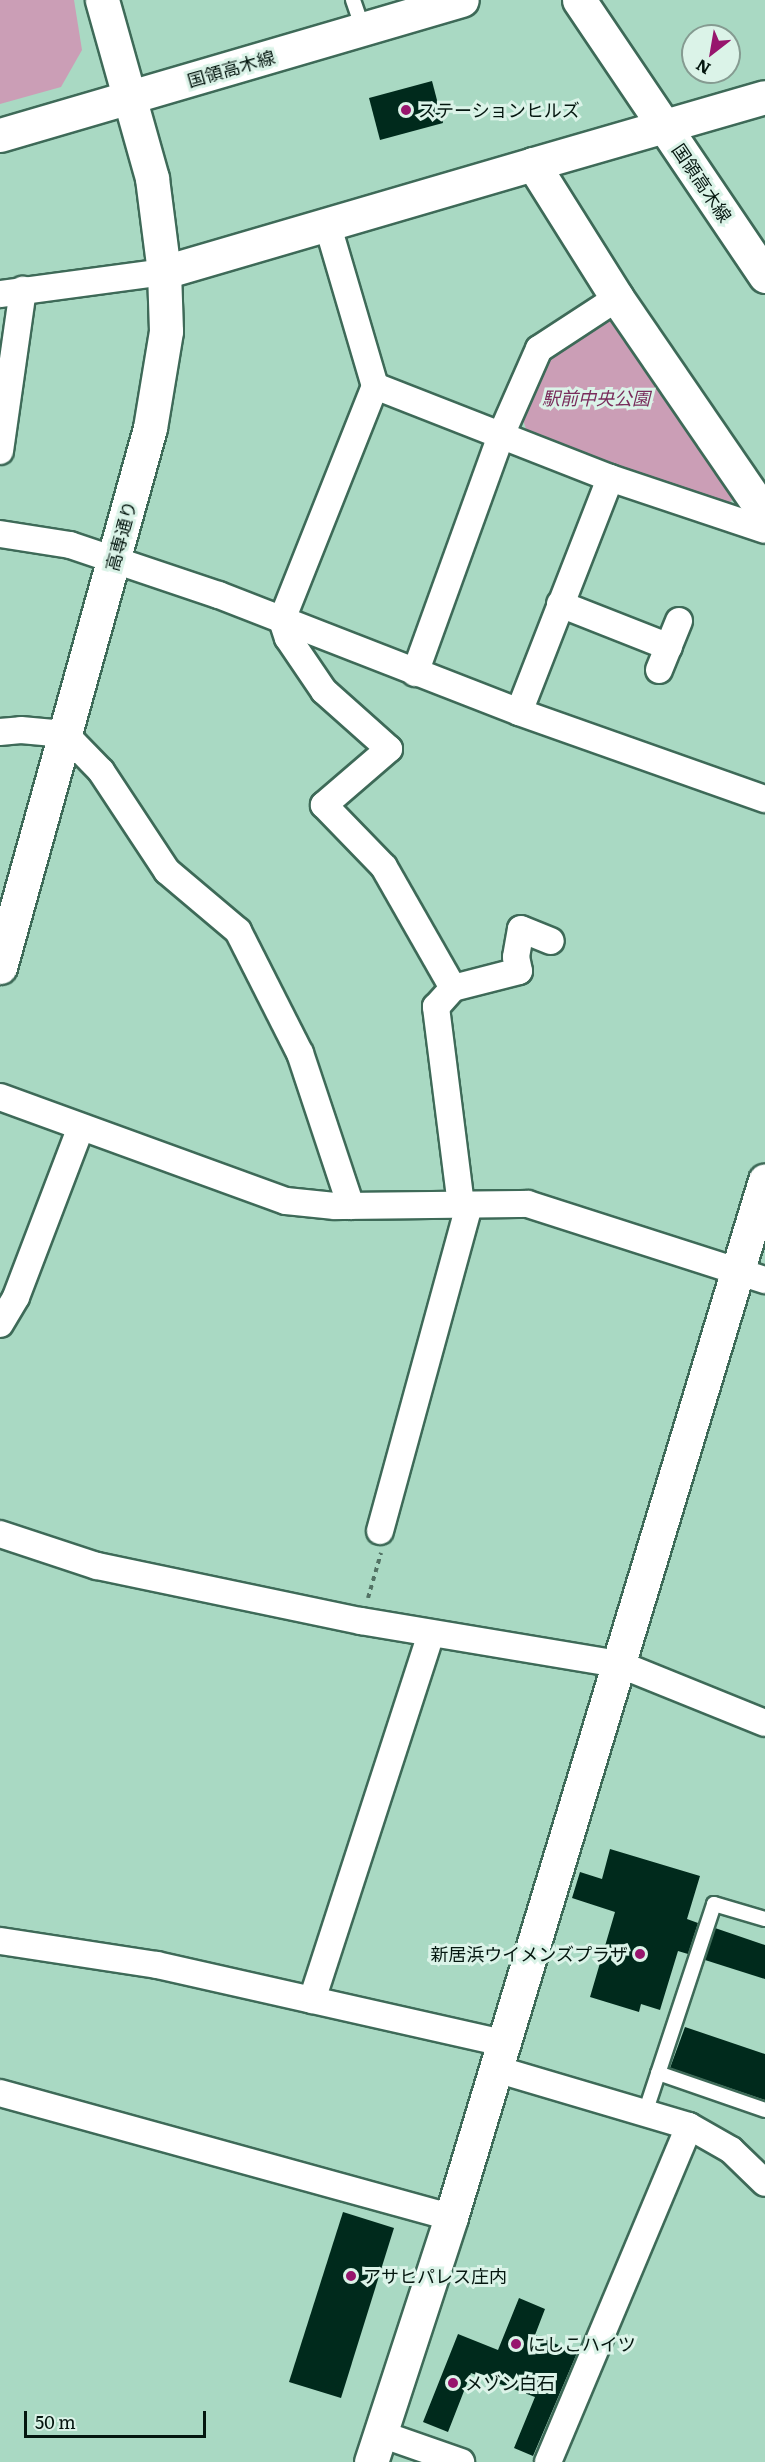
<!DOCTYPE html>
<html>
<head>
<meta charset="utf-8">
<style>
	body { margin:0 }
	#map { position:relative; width:765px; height:2462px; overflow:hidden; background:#a9d9c3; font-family:Literata,"Noto Sans JP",serif }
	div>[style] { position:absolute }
	.green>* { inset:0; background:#cb9eb6 }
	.building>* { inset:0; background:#002a1c }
	.path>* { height:4px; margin-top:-2px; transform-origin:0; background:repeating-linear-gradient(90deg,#527264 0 4.5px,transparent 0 9px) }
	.roads { filter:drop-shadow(2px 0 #3e6a58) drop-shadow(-2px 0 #3e6a58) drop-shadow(0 2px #3e6a58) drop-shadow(0 -2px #3e6a58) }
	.lane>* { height:14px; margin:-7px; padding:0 7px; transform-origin:7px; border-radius:7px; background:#fff }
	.street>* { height:26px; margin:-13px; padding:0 13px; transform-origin:13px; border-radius:13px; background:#fff }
	.secondary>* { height:33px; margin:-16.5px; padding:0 16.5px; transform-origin:16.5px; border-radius:16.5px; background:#fff }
	.dots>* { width:16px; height:16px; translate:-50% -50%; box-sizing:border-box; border:3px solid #dbf3e8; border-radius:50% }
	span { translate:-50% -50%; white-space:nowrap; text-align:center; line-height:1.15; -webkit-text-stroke:6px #dbf3e8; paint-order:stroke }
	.street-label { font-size:18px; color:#04160f }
	.poi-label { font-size:18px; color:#04160f }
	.left { translate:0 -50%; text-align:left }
	.right { translate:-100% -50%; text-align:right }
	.park-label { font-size:18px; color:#792c5b; font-style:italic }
	.north { position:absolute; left:681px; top:24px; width:60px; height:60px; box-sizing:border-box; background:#dbf3e8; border:2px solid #859b91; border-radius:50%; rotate:211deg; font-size:16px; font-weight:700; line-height:24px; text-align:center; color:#04160f }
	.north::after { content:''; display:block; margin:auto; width:21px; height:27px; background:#97156d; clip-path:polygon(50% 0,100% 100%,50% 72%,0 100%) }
	.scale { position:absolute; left:24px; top:2411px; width:182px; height:27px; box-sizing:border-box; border:3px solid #04160f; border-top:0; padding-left:8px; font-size:18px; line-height:21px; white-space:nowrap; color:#04160f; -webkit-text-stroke:4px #dbf3e8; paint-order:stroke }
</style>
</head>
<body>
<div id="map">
	<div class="green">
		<i style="clip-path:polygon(0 0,74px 0,82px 50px,61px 87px,0 104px)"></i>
		<i style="clip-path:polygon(603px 319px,613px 321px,734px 498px,725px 508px,527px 432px,523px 420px,550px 359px)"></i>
	</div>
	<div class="building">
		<i style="clip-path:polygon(432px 81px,443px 123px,380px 140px,369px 98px)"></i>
		<i style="clip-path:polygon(610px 1849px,700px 1876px,687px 1919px,698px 1923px,688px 1954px,678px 1951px,660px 2010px,641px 2004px,639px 2012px,590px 1997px,615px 1912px,572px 1898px,580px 1872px,602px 1879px)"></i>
		<i style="clip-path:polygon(715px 1928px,765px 1945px,765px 1979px,705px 1960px)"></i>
		<i style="clip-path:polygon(685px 2027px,765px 2054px,765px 2100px,670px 2068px)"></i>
		<i style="clip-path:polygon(343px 2212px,394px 2228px,341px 2398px,289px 2382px)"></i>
		<i style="clip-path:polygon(519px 2298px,545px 2309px,535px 2335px,577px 2353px,533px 2456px,514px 2448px,535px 2397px,471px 2373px,448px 2432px,423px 2422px,458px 2334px,498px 2350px)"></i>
	</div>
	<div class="path">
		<i style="left:368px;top:1598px;width:47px;rotate:-73.9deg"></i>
	</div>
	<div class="roads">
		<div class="lane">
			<i style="left:353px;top:0;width:31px;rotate:71deg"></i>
			<i style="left:658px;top:2073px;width:113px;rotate:19.1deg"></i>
			<i style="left:645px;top:2113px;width:220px;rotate:-71.7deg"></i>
			<i style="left:714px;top:1904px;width:53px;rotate:16.4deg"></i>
		</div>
		<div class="street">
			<i style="left:327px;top:223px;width:170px;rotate:73.6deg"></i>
			<i style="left:375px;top:386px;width:252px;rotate:111.7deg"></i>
			<i style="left:282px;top:620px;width:19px;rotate:72deg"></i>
			<i style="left:288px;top:638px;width:64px;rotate:55.8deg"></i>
			<i style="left:324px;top:691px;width:87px;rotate:41.7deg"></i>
			<i style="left:389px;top:749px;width:86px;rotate:139.3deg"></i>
			<i style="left:324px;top:805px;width:86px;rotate:45.9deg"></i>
			<i style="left:384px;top:867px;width:139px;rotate:60.3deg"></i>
			<i style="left:0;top:294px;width:165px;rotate:-7.6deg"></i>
			<i style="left:375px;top:386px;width:252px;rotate:21.4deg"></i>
			<i style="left:610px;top:478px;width:163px;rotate:18.5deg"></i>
			<i style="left:0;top:451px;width:163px;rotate:-81.9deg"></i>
			<i style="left:0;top:534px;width:71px;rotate:8.9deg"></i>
			<i style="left:70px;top:545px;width:157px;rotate:18.6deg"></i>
			<i style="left:219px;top:595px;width:322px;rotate:21.3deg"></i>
			<i style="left:519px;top:712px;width:261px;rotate:19.5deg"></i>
			<i style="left:560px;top:604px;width:117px;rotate:21.5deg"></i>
			<i style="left:659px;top:670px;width:53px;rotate:-67.8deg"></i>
			<i style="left:415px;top:673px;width:253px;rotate:-70.1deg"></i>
			<i style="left:501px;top:435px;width:94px;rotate:-66.2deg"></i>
			<i style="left:539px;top:349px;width:93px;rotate:-33.2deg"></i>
			<i style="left:519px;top:712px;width:251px;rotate:-68.7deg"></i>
			<i style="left:0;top:732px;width:21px;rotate:-5deg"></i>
			<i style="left:21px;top:730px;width:44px;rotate:5.2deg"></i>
			<i style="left:65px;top:734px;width:52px;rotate:45.8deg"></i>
			<i style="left:101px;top:771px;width:120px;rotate:56.6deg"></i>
			<i style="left:167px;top:871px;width:93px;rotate:40.2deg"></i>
			<i style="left:238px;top:931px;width:137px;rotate:63.1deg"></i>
			<i style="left:300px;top:1053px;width:161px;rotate:71.6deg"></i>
			<i style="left:0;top:1097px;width:304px;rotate:20deg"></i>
			<i style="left:286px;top:1201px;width:49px;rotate:5.8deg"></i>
			<i style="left:335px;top:1206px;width:193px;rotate:-0.6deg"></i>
			<i style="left:528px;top:1204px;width:249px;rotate:17.8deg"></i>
			<i style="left:461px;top:1205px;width:200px;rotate:-97.2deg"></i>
			<i style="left:436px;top:1007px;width:25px;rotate:-48deg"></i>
			<i style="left:453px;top:988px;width:68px;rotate:-14.4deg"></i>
			<i style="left:519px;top:971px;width:14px;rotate:-102deg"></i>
			<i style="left:516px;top:957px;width:28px;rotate:-80deg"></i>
			<i style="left:521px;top:929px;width:32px;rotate:22deg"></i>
			<i style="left:0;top:1324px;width:31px;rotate:-59deg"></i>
			<i style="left:16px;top:1297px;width:180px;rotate:-69.1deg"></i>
			<i style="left:380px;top:1531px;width:338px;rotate:-74.7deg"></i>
			<i style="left:0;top:1534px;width:102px;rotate:18.3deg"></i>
			<i style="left:97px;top:1566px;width:270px;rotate:11.8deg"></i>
			<i style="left:361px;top:1621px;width:262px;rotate:9.5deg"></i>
			<i style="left:619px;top:1664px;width:157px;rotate:22deg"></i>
			<i style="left:0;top:1941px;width:159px;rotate:8.7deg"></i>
			<i style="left:157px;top:1965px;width:356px;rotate:12.7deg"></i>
			<i style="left:312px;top:2000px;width:385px;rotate:-72deg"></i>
			<i style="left:496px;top:2069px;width:201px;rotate:16.5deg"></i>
			<i style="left:689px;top:2126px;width:48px;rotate:29.7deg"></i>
			<i style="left:731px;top:2150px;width:47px;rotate:44.1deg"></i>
			<i style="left:0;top:2093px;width:468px;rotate:15.4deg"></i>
			<i style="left:381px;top:2434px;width:85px;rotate:19.3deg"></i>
			<i style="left:548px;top:2462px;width:364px;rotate:-67.2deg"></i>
		</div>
		<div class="secondary">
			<i style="left:579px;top:0;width:333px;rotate:56deg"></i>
			<i style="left:0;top:135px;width:481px;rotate:-16.3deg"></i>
			<i style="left:533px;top:164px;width:241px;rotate:-16.1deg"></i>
			<i style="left:164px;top:272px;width:384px;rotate:-16.3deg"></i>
			<i style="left:533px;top:164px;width:158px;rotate:57.9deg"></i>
			<i style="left:617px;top:298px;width:262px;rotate:55.6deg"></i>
			<i style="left:0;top:967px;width:559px;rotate:-74.45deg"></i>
			<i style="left:150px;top:428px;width:98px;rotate:-80.6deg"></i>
			<i style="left:166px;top:331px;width:59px;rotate:-91.9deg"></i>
			<i style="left:164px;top:272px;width:95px;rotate:-97.3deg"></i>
			<i style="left:152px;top:178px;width:185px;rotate:-105.7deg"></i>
			<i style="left:371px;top:2462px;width:258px;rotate:-71.9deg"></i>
			<i style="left:451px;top:2217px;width:1083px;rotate:-73.15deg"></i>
		</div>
	</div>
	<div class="dots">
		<i style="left:406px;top:110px;background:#97156d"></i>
		<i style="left:640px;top:1954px;background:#97156d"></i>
		<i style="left:351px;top:2276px;background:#97156d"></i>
		<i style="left:516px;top:2344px;background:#97156d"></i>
		<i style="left:453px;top:2383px;background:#97156d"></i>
	</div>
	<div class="street-label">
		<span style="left:231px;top:69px;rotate:-16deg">国領高木線</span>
		<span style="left:702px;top:183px;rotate:56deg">国領高木線</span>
		<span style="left:121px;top:536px;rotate:-75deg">高専通り</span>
	</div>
	<div class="poi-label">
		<span class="left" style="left:418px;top:110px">ステーションヒルズ</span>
		<span class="right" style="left:628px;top:1954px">新居浜ウイメンズプラザ</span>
		<span class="left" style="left:363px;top:2276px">アサヒパレス庄内</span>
		<span class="left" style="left:528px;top:2344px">にしこハイツ</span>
		<span class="left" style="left:465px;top:2383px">メゾン白石</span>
	</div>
	<div class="park-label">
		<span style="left:596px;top:398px">駅前中央公園</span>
	</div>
	<div class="north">N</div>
	<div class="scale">50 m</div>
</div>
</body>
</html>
